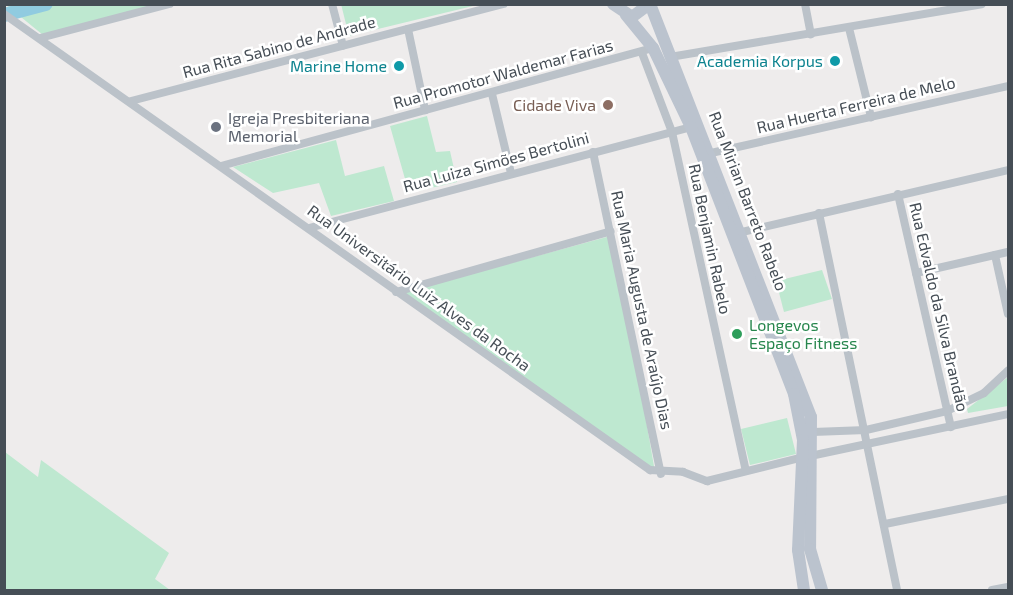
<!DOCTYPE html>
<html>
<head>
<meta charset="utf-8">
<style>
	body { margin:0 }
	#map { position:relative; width:1013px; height:595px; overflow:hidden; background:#eeecec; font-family:"Exo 2",sans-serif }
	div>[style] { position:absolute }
	.green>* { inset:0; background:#bee8d0 }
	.river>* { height:14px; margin:-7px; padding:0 7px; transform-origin:7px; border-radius:7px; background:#90cbe0 }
	.street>* { height:8px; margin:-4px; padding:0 4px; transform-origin:4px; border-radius:4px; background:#bbc2c9 }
	.secondary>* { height:12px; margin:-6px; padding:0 6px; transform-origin:6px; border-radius:6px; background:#bbc3ce }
	.dots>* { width:16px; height:16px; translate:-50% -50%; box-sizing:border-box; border:3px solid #fff; border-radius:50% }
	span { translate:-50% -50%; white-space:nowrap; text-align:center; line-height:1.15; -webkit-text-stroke:5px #fff; paint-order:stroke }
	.street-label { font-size:16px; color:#464e56 }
	.culture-label { font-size:16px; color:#0d838f }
	.right { translate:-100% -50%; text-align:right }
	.education-label { font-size:16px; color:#785e54 }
	.worship-label { font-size:16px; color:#5b616d }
	.left { translate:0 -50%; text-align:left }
	.leisure-label { font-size:16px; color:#27864d }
	.frame { position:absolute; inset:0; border:6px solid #464e56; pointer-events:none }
</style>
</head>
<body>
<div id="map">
	<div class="green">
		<i style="clip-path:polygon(5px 4px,157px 5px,43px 35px)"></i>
		<i style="clip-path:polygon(341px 4px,477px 4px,477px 5px,349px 36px)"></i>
		<i style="clip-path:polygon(427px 116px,436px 152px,450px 151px,457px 182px,409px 193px,390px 126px)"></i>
		<i style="clip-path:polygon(336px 140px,345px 176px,384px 166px,394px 201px,331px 216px,319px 183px,273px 193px,233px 167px)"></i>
		<i style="clip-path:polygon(614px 235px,655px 472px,401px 293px)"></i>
		<i style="clip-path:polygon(822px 270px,832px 299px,784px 312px,776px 281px)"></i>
		<i style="clip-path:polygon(1008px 377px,1008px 406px,968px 413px,967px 409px)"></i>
		<i style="clip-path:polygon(787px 418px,796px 454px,750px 465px,741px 429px)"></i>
		<i style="clip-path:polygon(5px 452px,38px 477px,41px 460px,169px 553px,155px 579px,170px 590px,5px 590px)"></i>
	</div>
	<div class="river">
		<i style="left:4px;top:15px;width:43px;rotate:-14.7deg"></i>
	</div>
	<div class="street">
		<i style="left:332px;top:4px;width:43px;rotate:75.3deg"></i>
		<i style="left:805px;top:4px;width:31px;rotate:79deg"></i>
		<i style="left:4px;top:14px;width:791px;rotate:35.22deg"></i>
		<i style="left:650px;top:470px;width:33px;rotate:3deg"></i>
		<i style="left:683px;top:472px;width:26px;rotate:21deg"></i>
		<i style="left:707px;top:481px;width:100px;rotate:-13.9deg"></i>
		<i style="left:849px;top:28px;width:92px;rotate:76.1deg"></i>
		<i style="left:408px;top:29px;width:83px;rotate:78.1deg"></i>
		<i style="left:40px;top:38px;width:134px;rotate:-14.7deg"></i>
		<i style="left:642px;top:53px;width:85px;rotate:69.2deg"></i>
		<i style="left:672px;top:132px;width:346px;rotate:77.7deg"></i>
		<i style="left:670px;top:57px;width:316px;rotate:-9.6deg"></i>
		<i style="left:492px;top:94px;width:81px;rotate:76.5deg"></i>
		<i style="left:131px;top:101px;width:385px;rotate:-14.6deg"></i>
		<i style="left:593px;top:152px;width:329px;rotate:78.1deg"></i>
		<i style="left:711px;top:153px;width:304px;rotate:-12.7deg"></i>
		<i style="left:221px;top:166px;width:448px;rotate:-15.3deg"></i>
		<i style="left:898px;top:194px;width:239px;rotate:77.2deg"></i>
		<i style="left:819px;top:213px;width:385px;rotate:78.3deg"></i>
		<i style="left:309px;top:228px;width:395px;rotate:-14.8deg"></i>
		<i style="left:742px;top:232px;width:273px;rotate:-13.1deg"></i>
		<i style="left:995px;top:255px;width:60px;rotate:77.6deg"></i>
		<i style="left:916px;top:273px;width:94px;rotate:-12.9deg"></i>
		<i style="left:396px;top:292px;width:223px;rotate:-15.8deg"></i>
		<i style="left:813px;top:432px;width:53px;rotate:-2.2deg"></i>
		<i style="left:866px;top:430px;width:83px;rotate:-13.2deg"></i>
		<i style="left:947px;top:411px;width:41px;rotate:-25.9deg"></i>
		<i style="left:984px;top:393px;width:33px;rotate:-43deg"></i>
		<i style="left:815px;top:455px;width:197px;rotate:-12deg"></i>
		<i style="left:885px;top:524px;width:126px;rotate:-11.5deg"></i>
		<i style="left:992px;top:590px;width:16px;rotate:-11deg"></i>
	</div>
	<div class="secondary">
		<i style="left:613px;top:4px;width:23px;rotate:34deg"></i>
		<i style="left:632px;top:17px;width:21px;rotate:-37deg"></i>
		<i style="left:650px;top:4px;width:443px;rotate:68.7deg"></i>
		<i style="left:811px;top:417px;width:132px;rotate:90.4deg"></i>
		<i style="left:810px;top:549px;width:43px;rotate:73.7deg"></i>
		<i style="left:626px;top:15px;width:43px;rotate:50.7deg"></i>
		<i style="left:653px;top:48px;width:88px;rotate:64.3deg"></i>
		<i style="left:691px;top:127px;width:286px;rotate:68.9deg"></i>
		<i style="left:794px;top:394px;width:47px;rotate:78.9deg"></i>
		<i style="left:803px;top:440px;width:110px;rotate:92.6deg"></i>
		<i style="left:798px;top:550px;width:40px;rotate:81.5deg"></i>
	</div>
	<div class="dots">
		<i style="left:835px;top:61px;background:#0f9aa8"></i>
		<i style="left:399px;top:66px;background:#0f9aa8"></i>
		<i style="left:608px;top:105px;background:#8d6e63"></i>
		<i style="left:216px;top:127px;background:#6b7280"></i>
		<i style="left:737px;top:334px;background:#2e9e5b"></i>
	</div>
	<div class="street-label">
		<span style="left:279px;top:47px;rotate:-15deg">Rua Rita Sabino de Andrade</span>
		<span style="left:503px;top:74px;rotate:-15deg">Rua Promotor Waldemar Farias</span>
		<span style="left:856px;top:105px;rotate:-13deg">Rua Huerta Ferreira de Melo</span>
		<span style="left:496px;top:162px;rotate:-15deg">Rua Luiza Simões Bertolini</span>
		<span style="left:748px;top:201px;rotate:69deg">Rua Mirian Barreto Rabelo</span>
		<span style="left:710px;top:239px;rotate:78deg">Rua Benjamin Rabelo</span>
		<span style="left:419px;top:288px;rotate:36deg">Rua Universitário Luiz Alves da Rocha</span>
		<span style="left:939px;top:307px;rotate:77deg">Rua Edvaldo da Silva Brandão</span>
		<span style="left:642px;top:310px;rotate:78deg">Rua Maria Augusta de Araújo Dias</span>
	</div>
	<div class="culture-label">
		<span class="right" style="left:823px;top:61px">Academia Korpus</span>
		<span class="right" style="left:387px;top:66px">Marine Home</span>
	</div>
	<div class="education-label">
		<span class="right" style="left:596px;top:105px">Cidade Viva</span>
	</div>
	<div class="worship-label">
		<span class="left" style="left:228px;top:127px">Igreja Presbiteriana<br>Memorial</span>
	</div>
	<div class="leisure-label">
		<span class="left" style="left:749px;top:334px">Longevos<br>Espaço Fitness</span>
	</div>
	<div class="frame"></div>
</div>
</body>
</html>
